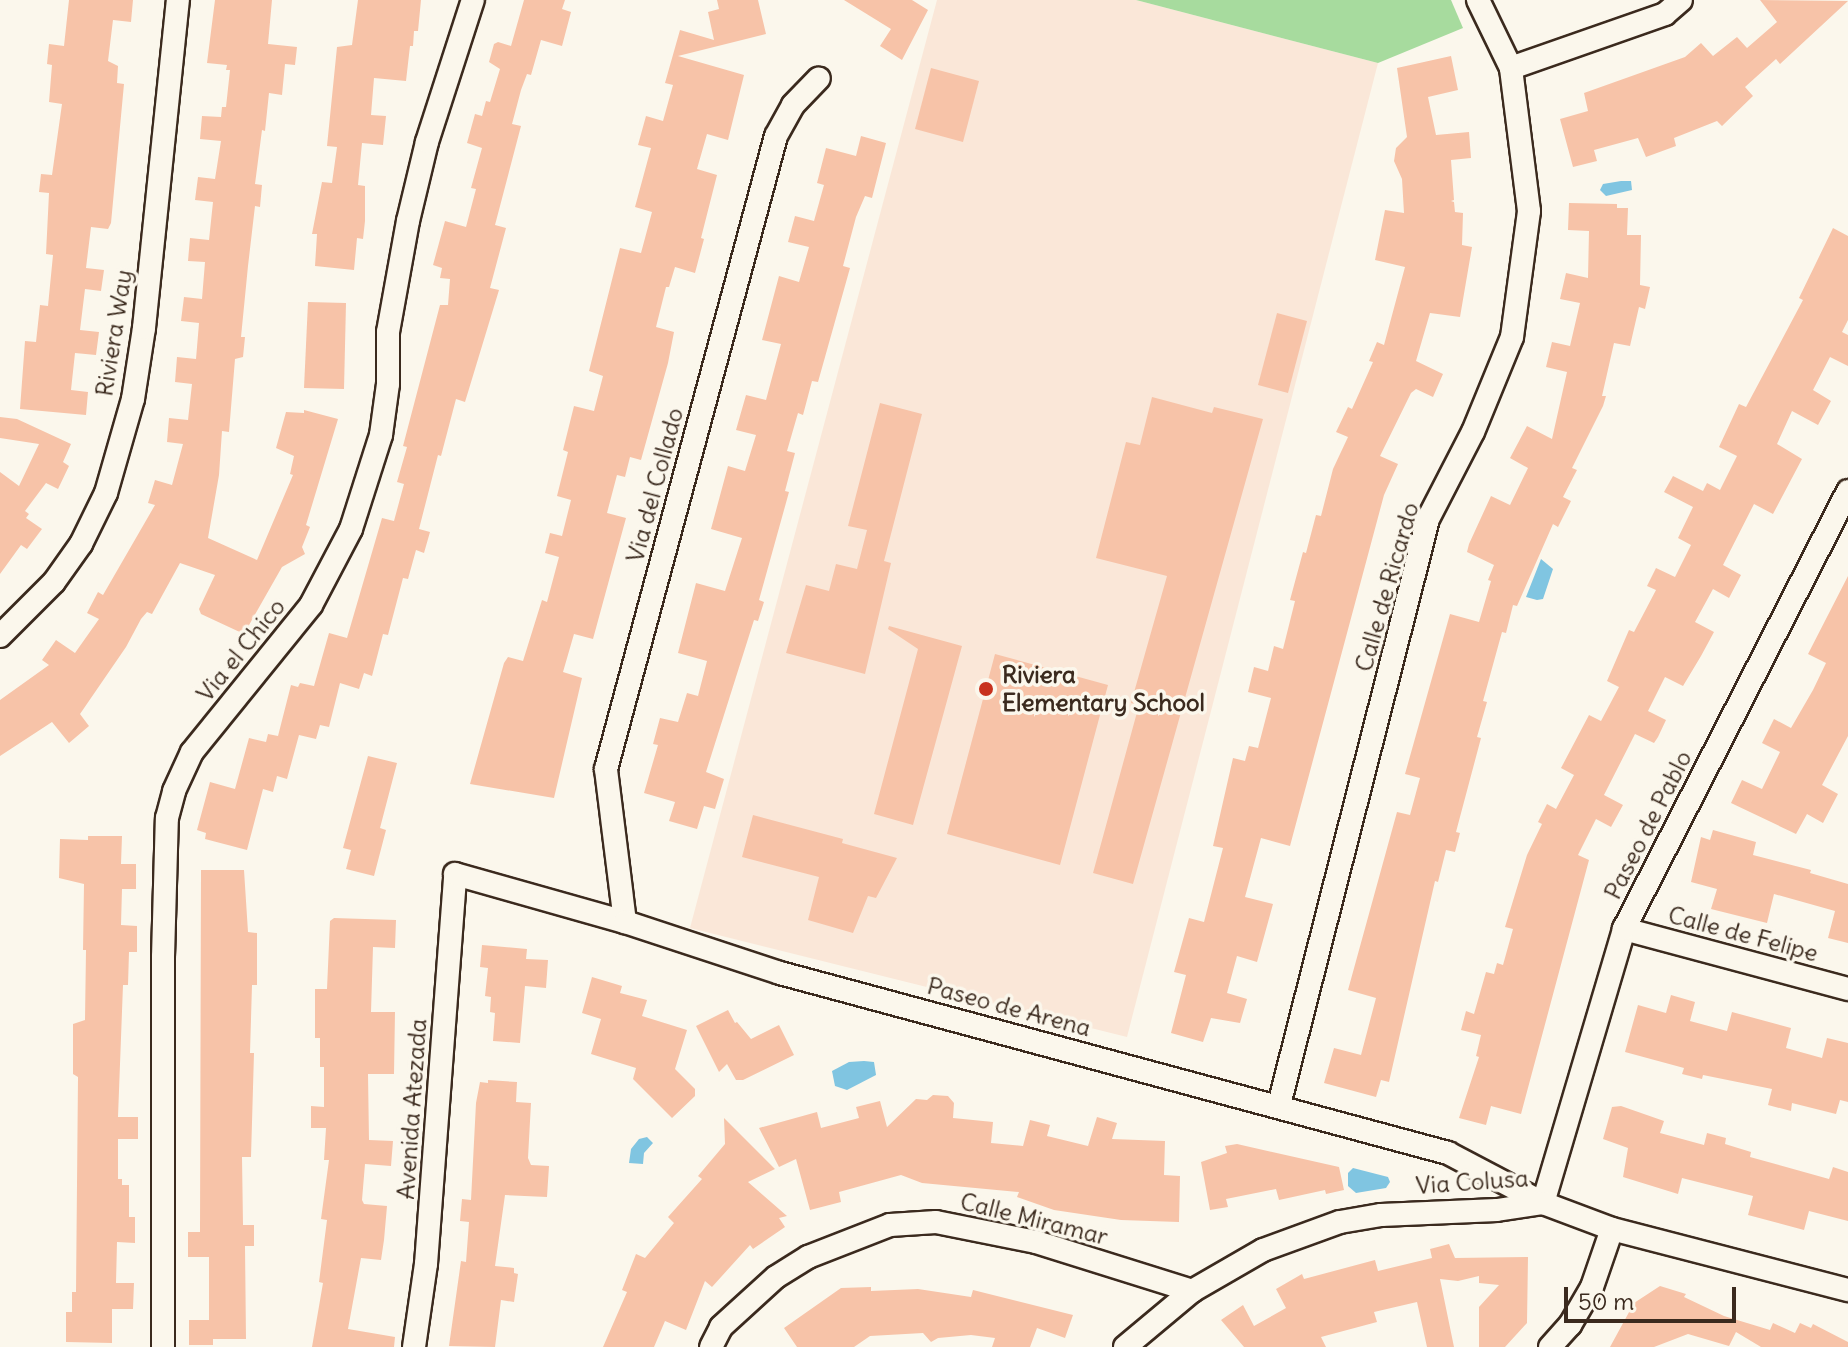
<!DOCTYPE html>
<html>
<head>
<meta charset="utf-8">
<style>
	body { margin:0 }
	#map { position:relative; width:1848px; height:1347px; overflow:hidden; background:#fbf7ec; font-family:Delius,sans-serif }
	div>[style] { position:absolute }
	.built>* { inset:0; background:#fae7d8 }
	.green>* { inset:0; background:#a7db9e }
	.water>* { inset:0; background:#80c5e1 }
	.building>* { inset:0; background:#f7c3a8 }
	.roads { filter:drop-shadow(2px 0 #3b2a1e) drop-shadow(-2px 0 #3b2a1e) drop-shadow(0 2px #3b2a1e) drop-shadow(0 -2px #3b2a1e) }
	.minor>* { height:22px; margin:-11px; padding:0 11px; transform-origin:11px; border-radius:11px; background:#fbf7ec }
	.dots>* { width:22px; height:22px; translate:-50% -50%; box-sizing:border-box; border:4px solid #fbf7ec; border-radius:50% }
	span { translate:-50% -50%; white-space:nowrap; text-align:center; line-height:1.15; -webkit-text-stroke:7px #fbf7ec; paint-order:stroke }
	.street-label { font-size:24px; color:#3b2a1e }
	.poi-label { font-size:24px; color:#3b2a1e; font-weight:700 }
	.left { translate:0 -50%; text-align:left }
	.scale { position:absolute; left:1564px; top:1287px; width:172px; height:36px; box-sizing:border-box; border:4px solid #3b2a1e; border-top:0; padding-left:10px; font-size:24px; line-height:28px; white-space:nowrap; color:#3b2a1e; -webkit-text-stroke:6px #fbf7ec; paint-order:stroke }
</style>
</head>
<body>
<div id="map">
	<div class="built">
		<i style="clip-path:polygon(937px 0,1136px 0,1378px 63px,1127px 1037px,690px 928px)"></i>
	</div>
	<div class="green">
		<i style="clip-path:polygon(1136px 0,1451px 0,1463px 28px,1378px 63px)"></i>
	</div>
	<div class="water">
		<i style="clip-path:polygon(1621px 181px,1631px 181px,1632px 190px,1606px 196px,1600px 190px,1603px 184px)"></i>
		<i style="clip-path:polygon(1541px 559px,1553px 569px,1543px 599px,1537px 600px,1526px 597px)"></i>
		<i style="clip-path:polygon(864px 1061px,874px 1062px,876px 1075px,847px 1090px,835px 1086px,832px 1071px,849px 1062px)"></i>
		<i style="clip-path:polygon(647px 1137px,653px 1143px,644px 1153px,643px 1164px,629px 1163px,631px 1149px,639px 1139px)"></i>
		<i style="clip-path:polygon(1353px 1168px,1388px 1177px,1390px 1182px,1386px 1188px,1356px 1193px,1348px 1186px,1348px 1173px)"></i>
	</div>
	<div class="building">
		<i style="clip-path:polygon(69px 0,133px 0,131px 22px,113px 20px,108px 61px,118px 66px,117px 83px,124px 84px,111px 223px,108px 229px,91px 227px,86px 268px,104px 270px,101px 291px,85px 289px,80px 330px,99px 332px,96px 355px,75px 353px,71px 390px,88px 392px,86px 415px,20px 409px,25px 341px,36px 342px,40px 305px,48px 306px,53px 255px,46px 254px,49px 193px,39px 192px,41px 174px,52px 175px,62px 104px,49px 102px,52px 65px,47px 64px,49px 44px,64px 46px)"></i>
		<i style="clip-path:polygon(215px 0,272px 0,268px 44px,297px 47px,295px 65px,285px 64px,282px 95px,269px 93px,265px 131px,262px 130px,255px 184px,262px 185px,260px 207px,255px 206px,248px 266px,241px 337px,245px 337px,243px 357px,235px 359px,229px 432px,222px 431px,219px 475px,208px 538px,257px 560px,293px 475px,290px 474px,294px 456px,276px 448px,286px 412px,304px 413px,304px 410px,338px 419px,306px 525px,310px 527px,302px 547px,305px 554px,282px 567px,244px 634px,201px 614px,199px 609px,215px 575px,180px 563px,152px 614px,147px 612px,141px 619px,126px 647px,80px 714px,89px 726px,69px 743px,52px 722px,0 756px,0 700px,49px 665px,42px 660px,56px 640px,75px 653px,99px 619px,87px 613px,98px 592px,103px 595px,155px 505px,148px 503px,155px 480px,172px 485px,183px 444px,167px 442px,169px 418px,188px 420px,192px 384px,175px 382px,177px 357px,196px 359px,199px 323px,181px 321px,184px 297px,202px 299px,205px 262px,188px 261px,190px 238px,209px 240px,213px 202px,195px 200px,198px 177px,215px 179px,221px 141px,200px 139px,202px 116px,221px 117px,222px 107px,226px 107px,230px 70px,226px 70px,227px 65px,207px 63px)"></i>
		<i style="clip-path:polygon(358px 0,421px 0,418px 31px,414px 31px,413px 46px,410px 46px,406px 81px,374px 78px,371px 115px,386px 116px,383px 145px,362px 143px,358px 185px,365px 186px,365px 221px,363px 239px,357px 238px,354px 270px,315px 266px,317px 234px,312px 234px,322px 182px,332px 183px,337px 147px,327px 146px,337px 47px,352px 45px)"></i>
		<i style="clip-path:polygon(524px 0,565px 0,562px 9px,571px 12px,562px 46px,541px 40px,531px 75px,527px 74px,521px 90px,512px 124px,521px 126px,495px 225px,506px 228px,490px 288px,499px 290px,465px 402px,456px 399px,441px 456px,438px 455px,419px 529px,430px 532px,424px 553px,416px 550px,408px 579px,403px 578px,388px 635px,383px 634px,372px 676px,364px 673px,359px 689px,340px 683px,329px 727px,320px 725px,316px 739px,299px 735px,287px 779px,277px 776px,273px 792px,263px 789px,247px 850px,205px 839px,206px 833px,197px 830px,210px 782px,235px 789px,249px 738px,266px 742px,268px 734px,278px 736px,291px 685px,298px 687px,300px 683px,314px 686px,329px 633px,347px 638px,382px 518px,394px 521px,404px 484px,397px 482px,407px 447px,403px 446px,440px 305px,448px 305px,450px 279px,440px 278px,442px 268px,433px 265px,445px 221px,466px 227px,476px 189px,471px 188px,482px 148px,467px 143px,475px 114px,482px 116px,486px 101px,490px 102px,500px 69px,489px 62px,494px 44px,498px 42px,511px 46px)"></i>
		<i style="clip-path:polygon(717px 0,758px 0,766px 34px,678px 56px,744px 75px,728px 140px,707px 134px,697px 169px,717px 175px,701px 238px,704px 239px,695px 273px,675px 267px,669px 287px,666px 287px,656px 327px,674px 332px,668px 363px,641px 460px,630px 457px,625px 477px,617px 475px,607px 513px,626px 518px,593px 639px,574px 634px,563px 672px,582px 678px,554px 798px,470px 784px,504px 663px,508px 657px,523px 661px,542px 600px,547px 602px,559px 557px,545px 553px,550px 533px,562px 536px,571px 500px,557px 496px,568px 452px,563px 450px,574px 406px,594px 411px,603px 376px,589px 371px,620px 248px,641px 253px,652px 212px,635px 207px,651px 148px,638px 145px,646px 116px,663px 121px,673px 85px,665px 83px,680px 30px,714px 40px,708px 12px,719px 9px)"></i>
		<i style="clip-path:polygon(844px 0,912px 0,928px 10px,902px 60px,880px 46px,891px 29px)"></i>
		<i style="clip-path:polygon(1760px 0,1848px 1px,1780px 64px,1776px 59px,1745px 87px,1753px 96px,1722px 126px,1717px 121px,1674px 138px,1676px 146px,1646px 157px,1638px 138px,1594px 150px,1597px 161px,1573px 167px,1560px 119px,1588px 111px,1584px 93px,1685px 57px,1701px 43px,1713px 56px,1737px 37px,1747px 48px,1777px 22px)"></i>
		<i style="clip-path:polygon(1451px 56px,1458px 90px,1428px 97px,1436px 135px,1469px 132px,1471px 158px,1451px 160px,1454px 200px,1451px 201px,1454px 202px,1455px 212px,1463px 213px,1462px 245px,1472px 247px,1460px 317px,1430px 313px,1416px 361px,1443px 374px,1433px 397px,1416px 389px,1411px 393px,1380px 456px,1398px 464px,1384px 495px,1290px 846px,1261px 838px,1245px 897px,1273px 904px,1257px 962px,1237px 956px,1227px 993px,1247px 999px,1240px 1023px,1211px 1018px,1203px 1042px,1171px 1033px,1186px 975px,1174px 972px,1189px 918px,1204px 922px,1223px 848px,1213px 846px,1233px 758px,1245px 761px,1249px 746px,1258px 748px,1271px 698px,1248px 692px,1254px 667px,1268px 671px,1274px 646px,1283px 649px,1295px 601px,1290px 600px,1303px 552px,1306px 553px,1316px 515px,1321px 516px,1333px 469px,1348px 437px,1336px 432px,1348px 407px,1352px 409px,1373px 362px,1369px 361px,1377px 342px,1384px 345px,1405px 267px,1375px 260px,1385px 210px,1404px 213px,1402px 179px,1394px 161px,1396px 148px,1407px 137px,1397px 68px)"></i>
		<i style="clip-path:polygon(931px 68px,979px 81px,963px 142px,915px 129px)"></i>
		<i style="clip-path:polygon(861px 136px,886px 143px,872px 198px,865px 196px,856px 217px,843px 266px,850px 268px,818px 382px,812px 381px,803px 415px,798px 413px,787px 451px,795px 453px,785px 491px,789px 492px,759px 600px,764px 602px,758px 621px,754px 620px,706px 772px,724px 779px,715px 809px,704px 806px,697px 829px,669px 821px,675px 802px,644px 793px,658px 745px,653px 744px,660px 718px,678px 722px,687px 693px,698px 696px,707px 661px,678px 653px,696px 583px,725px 591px,742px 538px,711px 529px,728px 466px,745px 471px,756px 435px,736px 430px,746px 395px,766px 400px,781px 344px,762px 340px,779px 276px,799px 282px,809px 247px,788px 242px,795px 216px,814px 221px,824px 185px,817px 183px,826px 148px,856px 156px)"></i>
		<i style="clip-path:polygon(1569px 203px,1617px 204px,1617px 208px,1628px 208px,1627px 235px,1641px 235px,1640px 285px,1650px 287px,1645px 309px,1639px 307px,1630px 346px,1614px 343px,1602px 396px,1606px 396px,1603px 406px,1572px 468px,1577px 470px,1563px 497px,1571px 501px,1558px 527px,1553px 524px,1517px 606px,1513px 605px,1506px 633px,1502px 632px,1483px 701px,1487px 702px,1477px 737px,1481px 738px,1456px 832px,1460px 833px,1455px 852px,1446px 850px,1438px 882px,1435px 881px,1389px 1082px,1381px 1080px,1376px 1097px,1324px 1083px,1334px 1048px,1361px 1055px,1376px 998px,1348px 990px,1397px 812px,1410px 815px,1420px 778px,1405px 774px,1450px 614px,1479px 622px,1491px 581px,1488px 580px,1494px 565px,1467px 552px,1469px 544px,1491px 496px,1510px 505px,1528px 468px,1510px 458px,1527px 426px,1552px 439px,1567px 372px,1546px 367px,1552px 342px,1570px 346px,1580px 303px,1560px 299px,1566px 273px,1588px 278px,1589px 231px,1568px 230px)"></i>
		<i style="clip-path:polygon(1833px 228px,1848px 236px,1848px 320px,1842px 332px,1848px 335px,1848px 366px,1830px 357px,1813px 390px,1831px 401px,1818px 425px,1792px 411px,1777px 444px,1802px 459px,1773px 514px,1754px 504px,1723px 565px,1741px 575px,1729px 598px,1713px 589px,1695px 622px,1714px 632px,1701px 656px,1683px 686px,1665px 677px,1648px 711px,1666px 720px,1658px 737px,1654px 743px,1635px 734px,1604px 795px,1623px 805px,1611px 827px,1596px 819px,1578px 855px,1589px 860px,1521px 1114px,1491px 1106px,1486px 1125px,1459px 1118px,1479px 1057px,1476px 1056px,1481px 1035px,1461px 1030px,1466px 1011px,1474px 1014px,1486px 972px,1494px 974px,1497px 963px,1503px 965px,1513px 929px,1505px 927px,1527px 855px,1542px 824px,1538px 822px,1547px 804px,1556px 809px,1574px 775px,1561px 768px,1589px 715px,1601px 721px,1619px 687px,1607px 681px,1629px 630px,1634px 632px,1656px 590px,1647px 586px,1656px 568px,1675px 577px,1691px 545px,1678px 538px,1693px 507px,1664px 492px,1673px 476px,1703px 491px,1707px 483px,1720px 490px,1737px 456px,1719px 447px,1739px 404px,1746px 407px,1803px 300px,1799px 298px)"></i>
		<i style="clip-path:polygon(308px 302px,346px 303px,344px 389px,304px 388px)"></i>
		<i style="clip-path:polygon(1277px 313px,1307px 321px,1288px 393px,1258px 385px)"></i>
		<i style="clip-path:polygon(1152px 397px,1212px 413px,1214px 407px,1263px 419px,1133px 884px,1093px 873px,1139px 705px,1131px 703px,1167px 576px,1096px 558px,1126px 442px,1140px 445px)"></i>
		<i style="clip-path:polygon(880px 403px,922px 414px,884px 561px,891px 563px,865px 674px,786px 653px,806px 585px,829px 591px,836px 564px,857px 569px,867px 530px,848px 526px)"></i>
		<i style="clip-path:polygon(0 417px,17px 419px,71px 444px,63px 462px,69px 466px,58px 489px,46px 483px,25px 511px,29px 514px,26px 518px,42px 529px,27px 549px,21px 545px,0 574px,0 472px,19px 486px,39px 444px,0 438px)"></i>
		<i style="clip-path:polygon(1848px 576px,1848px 736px,1822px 785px,1838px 794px,1823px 823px,1807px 814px,1796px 834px,1731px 803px,1742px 780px,1762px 789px,1780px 752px,1762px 743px,1774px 719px,1791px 728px,1813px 690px,1826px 663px,1808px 654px)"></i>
		<i style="clip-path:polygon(889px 626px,962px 646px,913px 825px,874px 814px,918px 649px,888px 629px)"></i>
		<i style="clip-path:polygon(995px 654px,1108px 685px,1060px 865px,947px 834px)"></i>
		<i style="clip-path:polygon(368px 756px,397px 763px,380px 828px,386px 830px,374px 876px,346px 869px,351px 850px,343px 848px)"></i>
		<i style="clip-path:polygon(753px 815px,843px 839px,842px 843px,897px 858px,876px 898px,868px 896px,853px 933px,808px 920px,819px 877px,742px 857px)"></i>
		<i style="clip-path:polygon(1713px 830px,1756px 842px,1753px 855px,1811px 870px,1810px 873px,1848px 884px,1848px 943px,1828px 938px,1835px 911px,1774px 894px,1767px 923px,1711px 909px,1717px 889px,1691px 882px,1701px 837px,1710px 840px)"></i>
		<i style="clip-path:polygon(88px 836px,122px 836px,121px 864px,136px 864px,136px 889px,122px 889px,121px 925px,137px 926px,137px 952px,129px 952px,128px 985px,123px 985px,118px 1117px,138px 1117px,138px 1139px,118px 1139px,118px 1179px,122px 1179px,122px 1185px,129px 1185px,129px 1217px,135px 1217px,135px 1243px,117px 1242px,116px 1283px,134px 1283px,133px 1309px,112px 1309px,112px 1343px,66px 1342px,66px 1312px,72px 1312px,72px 1292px,76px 1292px,78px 1077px,73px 1074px,73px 1024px,85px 1020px,86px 950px,83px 950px,84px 884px,59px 878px,60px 839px,88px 840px)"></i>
		<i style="clip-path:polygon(201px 870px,244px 870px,248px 932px,257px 933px,257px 985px,252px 985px,250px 1053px,254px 1053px,251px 1157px,242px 1157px,243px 1225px,254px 1225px,254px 1246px,245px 1246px,246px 1339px,213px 1339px,213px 1345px,189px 1345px,189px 1320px,209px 1320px,209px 1257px,188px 1257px,188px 1232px,200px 1232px)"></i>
		<i style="clip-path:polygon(334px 918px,396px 920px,395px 948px,373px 947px,371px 1012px,395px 1012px,394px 1074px,368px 1074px,369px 1140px,393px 1141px,391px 1166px,365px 1164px,362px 1200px,364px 1204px,387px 1206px,384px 1240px,381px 1260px,361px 1258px,348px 1329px,395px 1337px,394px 1347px,312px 1347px,323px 1283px,319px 1282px,327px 1220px,321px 1219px,329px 1160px,324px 1160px,326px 1128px,311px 1128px,311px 1106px,324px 1107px,324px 1067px,320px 1067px,320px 1038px,315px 1038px,315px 989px,327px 989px,330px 921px)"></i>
		<i style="clip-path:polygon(482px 945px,527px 949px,526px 959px,548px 960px,546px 988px,525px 986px,520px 1043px,493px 1041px,495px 1013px,490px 1012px,491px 997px,485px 996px,488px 968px,480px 967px)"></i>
		<i style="clip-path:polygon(592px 977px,622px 986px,620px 993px,647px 1000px,642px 1016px,687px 1030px,675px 1069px,695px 1089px,695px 1096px,672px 1118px,633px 1079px,636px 1068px,591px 1054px,601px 1019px,582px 1013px)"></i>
		<i style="clip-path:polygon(1671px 995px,1695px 1002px,1690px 1021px,1727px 1031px,1732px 1012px,1791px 1028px,1786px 1048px,1822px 1058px,1827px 1038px,1848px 1043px,1848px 1102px,1840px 1100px,1836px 1114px,1792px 1103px,1791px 1111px,1768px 1105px,1772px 1089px,1703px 1075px,1702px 1079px,1682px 1074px,1684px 1068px,1625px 1052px,1638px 1005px,1666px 1013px)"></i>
		<i style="clip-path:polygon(728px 1010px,735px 1023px,737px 1022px,751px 1039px,779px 1025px,794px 1055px,743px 1080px,736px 1080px,727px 1064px,719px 1072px,696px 1026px)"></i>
		<i style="clip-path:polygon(488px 1080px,517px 1082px,516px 1102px,531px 1103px,528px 1158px,531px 1165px,549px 1166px,547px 1197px,505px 1195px,495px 1266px,514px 1268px,514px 1273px,518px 1274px,514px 1302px,501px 1300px,495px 1347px,449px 1346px,461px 1261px,466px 1262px,469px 1222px,460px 1221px,462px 1199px,471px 1200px,476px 1103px,480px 1082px,488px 1083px)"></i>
		<i style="clip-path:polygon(933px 1095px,948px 1096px,954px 1103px,953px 1118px,993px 1122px,991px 1143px,1023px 1146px,1030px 1120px,1050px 1125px,1047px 1136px,1088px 1146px,1097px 1117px,1117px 1123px,1112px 1139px,1165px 1141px,1164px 1175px,1180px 1176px,1179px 1222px,1121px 1220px,1054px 1210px,1017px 1197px,1019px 1192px,922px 1183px,901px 1175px,839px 1192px,841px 1202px,810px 1210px,796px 1159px,779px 1167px,759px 1128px,817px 1112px,821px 1128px,859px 1118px,856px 1107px,880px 1101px,887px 1127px,916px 1099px,927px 1100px)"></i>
		<i style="clip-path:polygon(1621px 1106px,1664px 1121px,1660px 1133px,1704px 1145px,1707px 1133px,1726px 1138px,1725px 1144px,1751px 1152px,1750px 1157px,1829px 1179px,1833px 1167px,1848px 1172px,1848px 1221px,1809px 1211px,1804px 1230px,1748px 1215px,1753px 1196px,1682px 1178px,1678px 1194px,1623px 1177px,1628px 1148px,1603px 1139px,1612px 1107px)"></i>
		<i style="clip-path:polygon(724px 1118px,775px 1169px,748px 1182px,787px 1216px,779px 1218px,785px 1227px,753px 1249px,750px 1245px,712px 1287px,705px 1281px,686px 1330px,665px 1321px,654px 1347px,603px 1347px,627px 1292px,622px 1290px,636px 1254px,645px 1258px,674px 1223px,668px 1217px,702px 1179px,698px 1176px,725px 1144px)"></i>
		<i style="clip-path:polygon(1237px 1144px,1339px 1167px,1344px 1190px,1326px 1194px,1325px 1190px,1279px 1200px,1276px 1189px,1226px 1199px,1228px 1207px,1210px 1210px,1201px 1162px,1227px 1153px,1225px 1146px)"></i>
		<i style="clip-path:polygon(1449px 1244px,1455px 1258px,1528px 1257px,1527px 1323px,1505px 1347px,1479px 1347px,1479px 1307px,1499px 1285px,1479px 1283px,1479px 1276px,1458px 1281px,1440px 1279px,1454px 1347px,1427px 1347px,1417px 1302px,1374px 1312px,1377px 1322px,1321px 1337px,1326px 1347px,1244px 1347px,1221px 1320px,1243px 1305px,1254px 1326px,1286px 1308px,1276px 1289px,1302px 1274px,1304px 1279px,1375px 1260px,1378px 1271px,1432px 1258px,1430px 1249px)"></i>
		<i style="clip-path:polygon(1660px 1286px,1686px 1294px,1684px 1297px,1724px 1316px,1770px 1330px,1773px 1323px,1795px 1333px,1800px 1323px,1811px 1328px,1813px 1324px,1848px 1342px,1848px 1347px,1761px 1347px,1736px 1332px,1729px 1346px,1688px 1334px,1654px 1347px,1610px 1347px,1634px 1303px)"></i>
		<i style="clip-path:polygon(871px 1287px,871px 1291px,918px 1289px,971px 1297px,973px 1290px,1073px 1315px,1065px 1338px,1037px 1328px,1030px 1347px,992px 1347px,995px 1338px,971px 1335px,938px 1338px,931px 1342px,923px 1333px,870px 1336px,854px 1347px,797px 1347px,784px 1328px,841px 1288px)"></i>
	</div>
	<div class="roads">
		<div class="minor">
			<i style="left:1511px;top:68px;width:163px;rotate:-19.3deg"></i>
			<i style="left:1665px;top:14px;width:21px;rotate:-41deg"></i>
			<i style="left:0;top:636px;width:76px;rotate:-45deg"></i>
			<i style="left:54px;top:582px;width:47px;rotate:-54.6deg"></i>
			<i style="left:81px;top:544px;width:57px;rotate:-63.9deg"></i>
			<i style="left:106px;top:493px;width:98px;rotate:-74deg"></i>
			<i style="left:133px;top:399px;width:72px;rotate:-81.2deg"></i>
			<i style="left:144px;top:328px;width:330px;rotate:-84.1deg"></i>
			<i style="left:625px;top:922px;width:154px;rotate:-97.1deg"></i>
			<i style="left:606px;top:769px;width:655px;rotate:-74.97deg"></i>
			<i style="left:776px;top:136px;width:35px;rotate:-61deg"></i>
			<i style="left:793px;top:105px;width:37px;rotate:-46deg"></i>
			<i style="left:1624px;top:929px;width:232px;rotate:15deg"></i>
			<i style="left:1279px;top:1105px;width:605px;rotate:-75.73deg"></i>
			<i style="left:1428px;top:519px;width:98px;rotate:-62.7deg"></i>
			<i style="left:1473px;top:432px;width:103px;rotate:-67.7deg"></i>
			<i style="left:1512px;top:337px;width:127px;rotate:-82.3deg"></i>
			<i style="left:1529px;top:211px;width:144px;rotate:-97.2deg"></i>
			<i style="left:1511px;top:68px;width:76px;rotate:-115.9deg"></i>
			<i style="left:163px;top:1347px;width:390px;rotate:-90deg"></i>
			<i style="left:163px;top:957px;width:139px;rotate:-88.4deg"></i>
			<i style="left:167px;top:818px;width:28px;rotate:-75deg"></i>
			<i style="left:174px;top:791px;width:43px;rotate:-65.2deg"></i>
			<i style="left:192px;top:752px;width:189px;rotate:-51deg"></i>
			<i style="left:311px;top:605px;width:86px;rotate:-62.2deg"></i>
			<i style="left:351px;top:529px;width:99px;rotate:-72.3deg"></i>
			<i style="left:381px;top:435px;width:51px;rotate:-82.2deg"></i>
			<i style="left:388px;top:384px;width:52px;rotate:-90deg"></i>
			<i style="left:388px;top:332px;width:113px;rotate:-79.8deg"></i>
			<i style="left:408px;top:221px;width:81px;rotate:-76.5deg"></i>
			<i style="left:427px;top:142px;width:149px;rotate:-72.1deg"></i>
			<i style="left:414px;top:1347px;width:84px;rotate:-81.8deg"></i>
			<i style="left:426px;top:1264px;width:391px;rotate:-85.7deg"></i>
			<i style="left:455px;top:874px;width:177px;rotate:15.8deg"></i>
			<i style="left:625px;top:922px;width:163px;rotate:18.2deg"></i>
			<i style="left:780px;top:973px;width:692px;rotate:15.08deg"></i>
			<i style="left:1448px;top:1153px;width:107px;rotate:27.8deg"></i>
			<i style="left:1543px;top:1203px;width:286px;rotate:-73.5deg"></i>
			<i style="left:1624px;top:929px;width:492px;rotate:-62.9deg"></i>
			<i style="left:711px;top:1347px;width:22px;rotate:-63deg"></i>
			<i style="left:721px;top:1327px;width:74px;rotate:-42.3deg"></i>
			<i style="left:776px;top:1277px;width:38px;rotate:-32deg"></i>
			<i style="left:808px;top:1257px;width:88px;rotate:-21.3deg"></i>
			<i style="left:890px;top:1225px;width:46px;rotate:-3.7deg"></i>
			<i style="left:936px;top:1222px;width:102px;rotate:11.3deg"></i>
			<i style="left:1036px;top:1242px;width:164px;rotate:17.4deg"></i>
			<i style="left:1125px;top:1347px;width:87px;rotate:-39.9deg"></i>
			<i style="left:1192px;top:1291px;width:82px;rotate:-30deg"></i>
			<i style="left:1263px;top:1250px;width:82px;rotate:-20deg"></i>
			<i style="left:1340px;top:1222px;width:42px;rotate:-9.7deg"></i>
			<i style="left:1381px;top:1215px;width:116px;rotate:-2.5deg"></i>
			<i style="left:1497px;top:1210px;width:47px;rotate:-8.7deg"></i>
			<i style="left:1543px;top:1203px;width:74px;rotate:20.6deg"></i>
			<i style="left:1612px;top:1229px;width:244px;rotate:14.5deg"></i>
			<i style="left:1550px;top:1347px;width:30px;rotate:-48deg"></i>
			<i style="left:1570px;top:1325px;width:44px;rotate:-59.9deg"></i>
			<i style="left:1592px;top:1287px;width:61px;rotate:-71deg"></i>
		</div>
	</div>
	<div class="dots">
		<i style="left:986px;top:689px;background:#c8321e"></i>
	</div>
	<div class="street-label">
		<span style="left:114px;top:333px;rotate:-81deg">Riviera Way</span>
		<span style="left:655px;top:485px;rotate:-75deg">Via del Collado</span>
		<span style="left:1387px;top:587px;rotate:-74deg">Calle de Ricardo</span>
		<span style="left:241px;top:650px;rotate:-51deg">Via el Chico</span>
		<span style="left:1648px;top:825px;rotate:-63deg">Paseo de Pablo</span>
		<span style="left:1743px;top:934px;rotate:15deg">Calle de Felipe</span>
		<span style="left:1009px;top:1007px;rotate:15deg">Paseo de Arena</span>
		<span style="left:412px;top:1109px;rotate:-86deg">Avenida Atezada</span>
		<span style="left:1472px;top:1182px;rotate:-4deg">Via Colusa</span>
		<span style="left:1034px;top:1219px;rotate:14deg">Calle Miramar</span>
	</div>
	<div class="poi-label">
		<span class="left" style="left:1002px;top:689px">Riviera<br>Elementary School</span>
	</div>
	<div class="scale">50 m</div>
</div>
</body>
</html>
